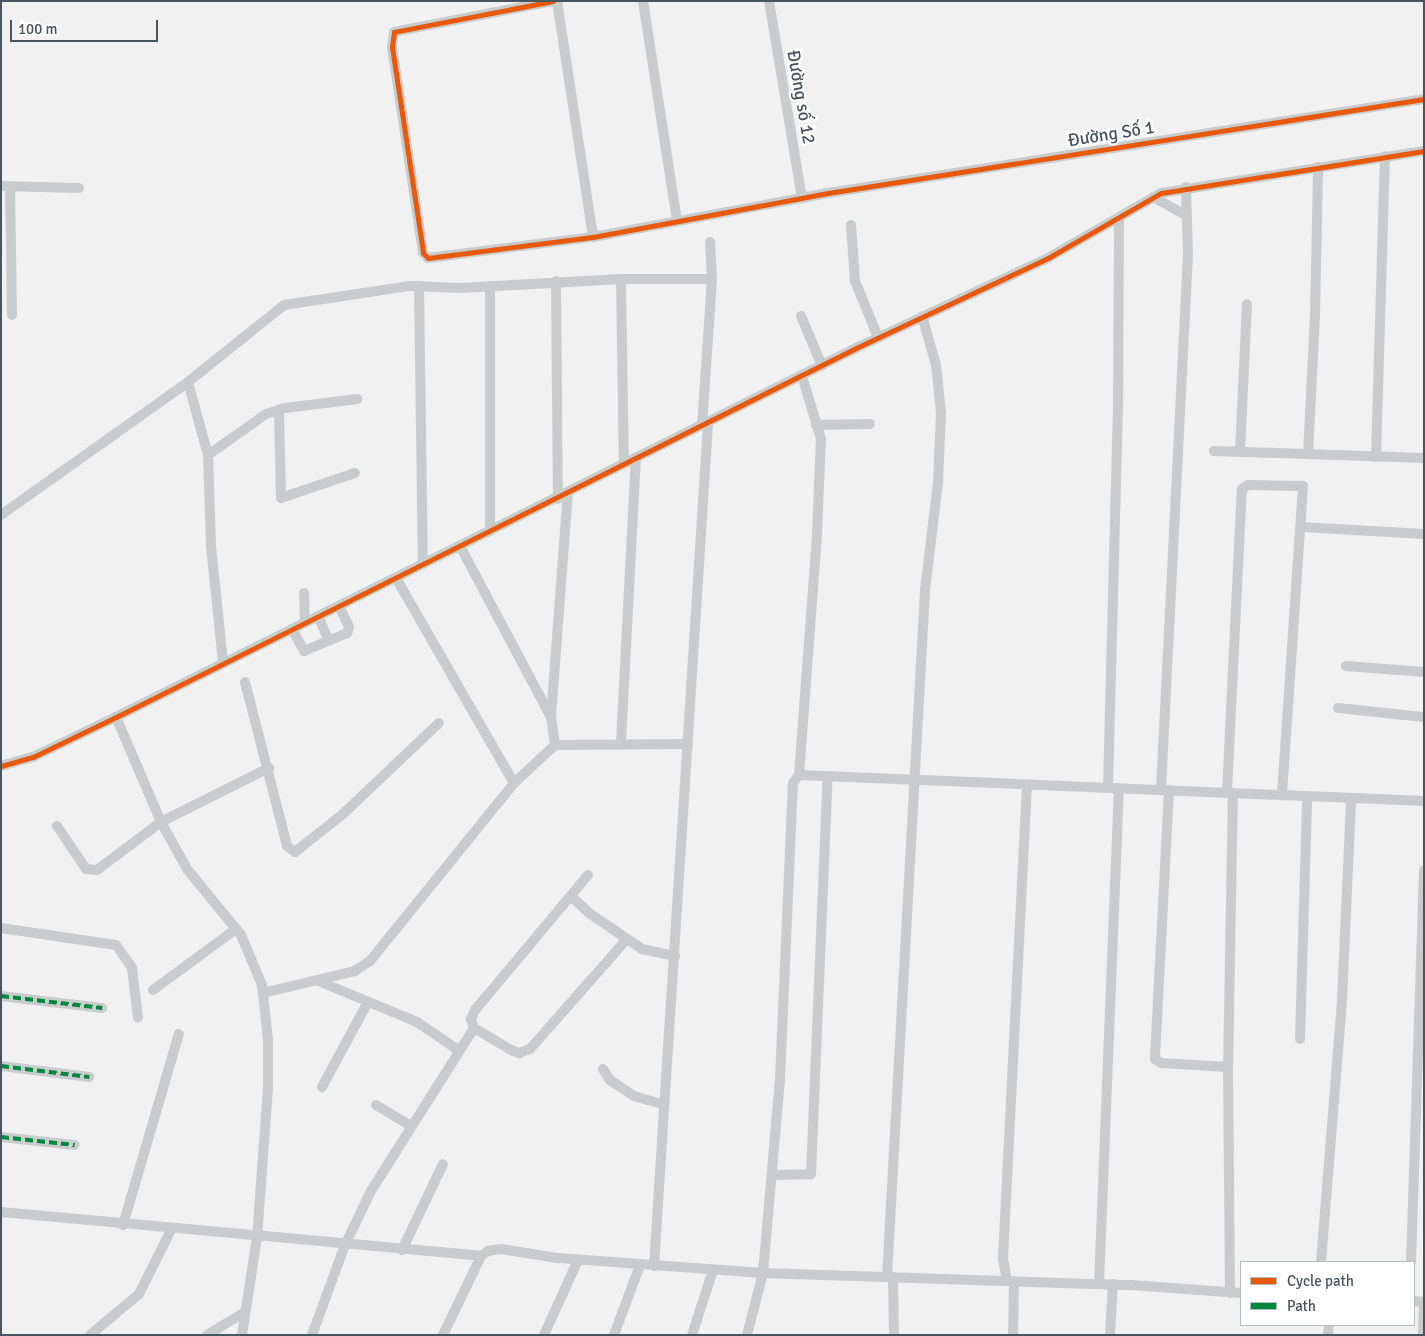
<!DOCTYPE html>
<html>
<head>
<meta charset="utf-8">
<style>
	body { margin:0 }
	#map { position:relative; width:1425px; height:1336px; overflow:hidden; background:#f2f1f1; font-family:Signika,sans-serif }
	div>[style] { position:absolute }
	.minor>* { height:10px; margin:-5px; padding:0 5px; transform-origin:5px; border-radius:5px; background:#c9cccd }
	.quiet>* { height:4px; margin-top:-2px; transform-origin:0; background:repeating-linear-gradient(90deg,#00873e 0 8px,transparent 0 12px) }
	.cycleway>* { height:5px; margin:-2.5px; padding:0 2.5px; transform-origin:2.5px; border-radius:2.5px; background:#e8590c }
	span { translate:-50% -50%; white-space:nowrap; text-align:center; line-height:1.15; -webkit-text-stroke:4.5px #fff; paint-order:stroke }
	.street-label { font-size:18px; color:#48555e }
	.frame { position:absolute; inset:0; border:2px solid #48555e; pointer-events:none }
	.legend { position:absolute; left:1240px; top:1261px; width:175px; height:65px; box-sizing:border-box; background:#fff; border:1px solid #b6bbbf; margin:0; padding:6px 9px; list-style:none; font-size:15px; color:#48555e }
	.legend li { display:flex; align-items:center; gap:10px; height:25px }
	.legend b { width:25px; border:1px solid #b6bbbf }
	.scale { position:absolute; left:10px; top:20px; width:148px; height:22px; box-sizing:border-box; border:2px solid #48555e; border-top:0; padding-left:6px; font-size:15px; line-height:18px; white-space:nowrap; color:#48555e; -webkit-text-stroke:4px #fff; paint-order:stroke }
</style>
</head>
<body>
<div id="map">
	<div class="minor">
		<i style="left:553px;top:1px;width:162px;rotate:169deg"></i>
		<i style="left:394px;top:32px;width:15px;rotate:98deg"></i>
		<i style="left:392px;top:47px;width:208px;rotate:81.4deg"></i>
		<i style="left:423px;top:253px;width:7px;rotate:45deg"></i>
		<i style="left:428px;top:258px;width:166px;rotate:-7.3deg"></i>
		<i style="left:593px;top:237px;width:239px;rotate:-10.6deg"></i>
		<i style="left:828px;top:193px;width:603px;rotate:-8.96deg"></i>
		<i style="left:557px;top:1px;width:239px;rotate:81.3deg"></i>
		<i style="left:643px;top:1px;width:223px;rotate:81.2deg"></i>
		<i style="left:769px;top:1px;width:200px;rotate:80.5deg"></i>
		<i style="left:1px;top:186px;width:78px;rotate:1.5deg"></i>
		<i style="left:10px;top:187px;width:128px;rotate:89.1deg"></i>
		<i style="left:1153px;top:197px;width:39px;rotate:29deg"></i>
		<i style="left:851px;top:225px;width:56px;rotate:85.9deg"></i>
		<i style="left:855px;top:281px;width:61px;rotate:67.7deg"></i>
		<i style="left:621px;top:279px;width:184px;rotate:89.1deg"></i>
		<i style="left:556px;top:281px;width:218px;rotate:89.5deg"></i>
		<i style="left:419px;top:286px;width:277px;rotate:89.2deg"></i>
		<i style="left:490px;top:286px;width:245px;rotate:90deg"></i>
		<i style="left:801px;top:316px;width:54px;rotate:67.2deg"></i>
		<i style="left:188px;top:382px;width:76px;rotate:74.7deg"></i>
		<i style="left:208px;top:455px;width:91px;rotate:88.1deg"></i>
		<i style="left:211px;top:546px;width:118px;rotate:84.1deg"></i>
		<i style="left:279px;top:410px;width:88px;rotate:88.7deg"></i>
		<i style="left:281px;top:498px;width:78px;rotate:-18.7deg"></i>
		<i style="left:816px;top:425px;width:54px;rotate:-1.1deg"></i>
		<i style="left:702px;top:426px;width:147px;rotate:-86.1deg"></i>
		<i style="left:712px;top:279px;width:37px;rotate:-93deg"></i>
		<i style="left:1214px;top:451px;width:210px;rotate:1.9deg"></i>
		<i style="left:1240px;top:452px;width:148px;rotate:-87.3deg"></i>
		<i style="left:1308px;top:454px;width:138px;rotate:-87.1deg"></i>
		<i style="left:1315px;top:316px;width:149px;rotate:-88.8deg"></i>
		<i style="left:208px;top:455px;width:71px;rotate:-35.3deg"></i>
		<i style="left:266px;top:414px;width:20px;rotate:-18deg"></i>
		<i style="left:285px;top:408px;width:73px;rotate:-7.1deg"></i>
		<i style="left:1376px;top:457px;width:301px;rotate:-88.3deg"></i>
		<i style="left:1px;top:515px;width:229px;rotate:-35.4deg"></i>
		<i style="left:188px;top:382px;width:123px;rotate:-38.7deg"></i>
		<i style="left:284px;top:305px;width:126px;rotate:-8.6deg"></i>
		<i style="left:409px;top:286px;width:52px;rotate:2.2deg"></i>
		<i style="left:461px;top:288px;width:160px;rotate:-3.2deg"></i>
		<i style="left:621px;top:279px;width:91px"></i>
		<i style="left:1302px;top:527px;width:122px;rotate:3.3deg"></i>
		<i style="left:460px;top:546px;width:194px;rotate:62deg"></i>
		<i style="left:396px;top:578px;width:237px;rotate:60.1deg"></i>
		<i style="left:304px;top:593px;width:30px;rotate:88deg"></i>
		<i style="left:318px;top:616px;width:27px;rotate:66deg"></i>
		<i style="left:292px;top:629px;width:25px;rotate:61deg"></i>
		<i style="left:304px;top:651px;width:47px;rotate:-22.7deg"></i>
		<i style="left:347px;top:633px;width:6px;rotate:-72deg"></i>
		<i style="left:349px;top:627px;width:23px;rotate:-115deg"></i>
		<i style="left:1346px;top:666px;width:78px;rotate:4.4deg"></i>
		<i style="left:245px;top:682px;width:169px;rotate:75.6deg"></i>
		<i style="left:287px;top:846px;width:10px;rotate:37deg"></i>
		<i style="left:295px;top:852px;width:61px;rotate:-38.4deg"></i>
		<i style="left:343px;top:814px;width:132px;rotate:-43.5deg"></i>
		<i style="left:1338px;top:708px;width:86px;rotate:6deg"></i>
		<i style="left:116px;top:717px;width:114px;rotate:66.8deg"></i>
		<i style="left:161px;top:822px;width:54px;rotate:61deg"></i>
		<i style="left:187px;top:869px;width:85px;rotate:50.7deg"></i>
		<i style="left:241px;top:935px;width:54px;rotate:67.2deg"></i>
		<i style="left:262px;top:985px;width:55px;rotate:83.8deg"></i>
		<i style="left:268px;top:1040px;width:48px;rotate:90deg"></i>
		<i style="left:268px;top:1088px;width:149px;rotate:94.2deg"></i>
		<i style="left:257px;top:1237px;width:99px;rotate:98.7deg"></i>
		<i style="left:621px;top:742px;width:285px;rotate:-87deg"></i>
		<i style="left:555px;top:745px;width:28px;rotate:-98deg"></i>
		<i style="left:551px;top:717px;width:225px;rotate:-85.7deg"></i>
		<i style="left:1px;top:766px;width:33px;rotate:-16deg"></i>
		<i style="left:33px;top:757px;width:92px;rotate:-25.7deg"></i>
		<i style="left:116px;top:717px;width:827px;rotate:-26.5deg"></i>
		<i style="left:856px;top:348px;width:212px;rotate:-25.1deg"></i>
		<i style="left:1048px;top:258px;width:130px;rotate:-29.9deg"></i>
		<i style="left:1161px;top:193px;width:266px;rotate:-9.1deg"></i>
		<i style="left:799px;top:775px;width:626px;rotate:2.38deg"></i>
		<i style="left:1108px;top:787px;width:371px;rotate:-88.5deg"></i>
		<i style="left:1118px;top:416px;width:198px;rotate:-89.7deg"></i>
		<i style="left:1161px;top:789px;width:535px;rotate:-87.11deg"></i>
		<i style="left:1188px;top:255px;width:68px;rotate:-91.7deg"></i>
		<i style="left:1169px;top:790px;width:269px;rotate:93deg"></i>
		<i style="left:1155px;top:1059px;width:7px;rotate:34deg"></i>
		<i style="left:1161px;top:1063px;width:67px;rotate:3.4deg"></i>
		<i style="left:1227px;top:792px;width:303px;rotate:-87.2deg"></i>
		<i style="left:1242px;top:489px;width:7px;rotate:-34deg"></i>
		<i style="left:1248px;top:485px;width:55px;rotate:1deg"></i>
		<i style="left:1303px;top:486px;width:310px;rotate:93.9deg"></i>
		<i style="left:57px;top:826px;width:52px;rotate:56deg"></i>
		<i style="left:86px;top:869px;width:11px;rotate:5deg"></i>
		<i style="left:97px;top:870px;width:80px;rotate:-36.9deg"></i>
		<i style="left:161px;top:822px;width:121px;rotate:-26.6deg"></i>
		<i style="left:588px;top:875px;width:176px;rotate:129.9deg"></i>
		<i style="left:475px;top:1010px;width:10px;rotate:114deg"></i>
		<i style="left:471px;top:1019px;width:9px;rotate:72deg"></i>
		<i style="left:474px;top:1028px;width:43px;rotate:30.7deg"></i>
		<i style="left:511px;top:1050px;width:9px;rotate:21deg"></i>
		<i style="left:519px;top:1053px;width:12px;rotate:-20deg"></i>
		<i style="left:530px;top:1049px;width:145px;rotate:-48.6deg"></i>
		<i style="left:572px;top:897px;width:23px;rotate:43deg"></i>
		<i style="left:589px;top:913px;width:64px;rotate:34.2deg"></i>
		<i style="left:642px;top:949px;width:34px;rotate:12deg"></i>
		<i style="left:1px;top:928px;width:116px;rotate:8.4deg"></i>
		<i style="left:116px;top:945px;width:28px;rotate:55deg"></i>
		<i style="left:132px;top:968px;width:50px;rotate:83.2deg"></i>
		<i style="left:316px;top:980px;width:109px;rotate:22.6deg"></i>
		<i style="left:417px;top:1022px;width:50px;rotate:34.3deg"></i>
		<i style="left:153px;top:990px;width:103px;rotate:-36.3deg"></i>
		<i style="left:263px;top:993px;width:95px;rotate:-13.4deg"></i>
		<i style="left:355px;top:971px;width:18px;rotate:-34deg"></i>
		<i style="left:370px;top:961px;width:229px;rotate:-51deg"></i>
		<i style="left:514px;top:783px;width:56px;rotate:-42.8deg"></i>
		<i style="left:555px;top:745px;width:133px;rotate:-0.4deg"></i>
		<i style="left:1px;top:996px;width:102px;rotate:6.8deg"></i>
		<i style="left:1300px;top:1039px;width:243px;rotate:-88.3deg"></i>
		<i style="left:1px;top:1066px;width:89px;rotate:7.1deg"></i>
		<i style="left:603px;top:1069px;width:13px;rotate:58deg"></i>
		<i style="left:610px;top:1080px;width:29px;rotate:34deg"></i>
		<i style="left:634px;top:1096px;width:29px;rotate:16deg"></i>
		<i style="left:322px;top:1087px;width:97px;rotate:-61.6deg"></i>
		<i style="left:376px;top:1105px;width:41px;rotate:31deg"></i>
		<i style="left:1px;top:1137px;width:74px;rotate:6.2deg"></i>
		<i style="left:772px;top:1175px;width:39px;rotate:-1deg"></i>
		<i style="left:811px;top:1174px;width:398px;rotate:-87.6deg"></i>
		<i style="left:1px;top:1212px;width:482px;rotate:5.2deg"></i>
		<i style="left:481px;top:1256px;width:9px;rotate:-36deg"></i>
		<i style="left:488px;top:1251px;width:13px;rotate:-9deg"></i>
		<i style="left:501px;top:1249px;width:58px;rotate:9deg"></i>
		<i style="left:558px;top:1258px;width:206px;rotate:4.2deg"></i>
		<i style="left:763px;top:1273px;width:368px;rotate:1.9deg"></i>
		<i style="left:1131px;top:1285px;width:110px;rotate:4.2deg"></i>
		<i style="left:123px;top:1225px;width:199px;rotate:-73.7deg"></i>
		<i style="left:402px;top:1250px;width:95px;rotate:-64.5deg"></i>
		<i style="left:1321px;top:1262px;width:263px;rotate:-85.4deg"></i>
		<i style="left:1342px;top:1000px;width:202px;rotate:-87.4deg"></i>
		<i style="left:1411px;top:1262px;width:392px;rotate:-88.1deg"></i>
		<i style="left:654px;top:1266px;width:844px;rotate:-86.33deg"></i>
		<i style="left:887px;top:1277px;width:688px;rotate:-86.83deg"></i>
		<i style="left:925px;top:590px;width:109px;rotate:-83.1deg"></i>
		<i style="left:938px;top:482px;width:69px;rotate:-87.5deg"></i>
		<i style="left:941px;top:413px;width:48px;rotate:-95.9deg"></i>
		<i style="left:936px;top:365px;width:51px;rotate:-105.9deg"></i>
		<i style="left:893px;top:1277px;width:58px;rotate:89deg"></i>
		<i style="left:1007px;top:1281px;width:23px;rotate:-100deg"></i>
		<i style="left:1003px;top:1258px;width:474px;rotate:-87.1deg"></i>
		<i style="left:1099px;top:1284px;width:496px;rotate:-87.7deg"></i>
		<i style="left:1230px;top:1293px;width:220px;rotate:-90.5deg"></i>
		<i style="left:1228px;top:1073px;width:280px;rotate:-89deg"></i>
		<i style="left:1414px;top:1301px;width:10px;rotate:6deg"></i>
		<i style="left:1424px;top:1302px;width:33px;rotate:92deg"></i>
		<i style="left:90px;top:1335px;width:64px;rotate:-39.9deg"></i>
		<i style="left:139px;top:1294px;width:72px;rotate:-63.4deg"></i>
		<i style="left:207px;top:1335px;width:44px;rotate:-31.2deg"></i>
		<i style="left:312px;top:1335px;width:96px;rotate:-69.9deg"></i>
		<i style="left:345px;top:1245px;width:60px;rotate:-64.3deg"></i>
		<i style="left:371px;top:1191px;width:193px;rotate:-57.7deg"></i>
		<i style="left:443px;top:1335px;width:88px;rotate:-64.3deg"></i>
		<i style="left:544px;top:1335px;width:82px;rotate:-65.6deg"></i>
		<i style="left:614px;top:1335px;width:75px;rotate:-69.6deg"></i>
		<i style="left:692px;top:1335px;width:68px;rotate:-72.1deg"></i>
		<i style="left:747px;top:1335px;width:64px;rotate:-75.5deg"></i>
		<i style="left:763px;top:1273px;width:195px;rotate:-85deg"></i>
		<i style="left:780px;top:1079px;width:296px;rotate:-87.5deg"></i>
		<i style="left:793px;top:783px;width:10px;rotate:-53deg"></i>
		<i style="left:799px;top:775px;width:243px;rotate:-85.7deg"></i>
		<i style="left:817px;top:533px;width:94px;rotate:-87.6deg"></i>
		<i style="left:821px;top:439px;width:66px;rotate:-106.8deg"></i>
		<i style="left:1013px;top:1335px;width:53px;rotate:-88.9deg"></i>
		<i style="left:1110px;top:1335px;width:51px;rotate:-86.6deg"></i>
		<i style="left:1328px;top:1335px;width:10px;rotate:-84deg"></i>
	</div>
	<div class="quiet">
		<i style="left:1px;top:996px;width:102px;rotate:6.8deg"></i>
		<i style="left:1px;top:1066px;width:89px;rotate:7.1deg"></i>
		<i style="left:1px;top:1137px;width:74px;rotate:6.2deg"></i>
	</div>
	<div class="cycleway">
		<i style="left:553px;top:1px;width:162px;rotate:169deg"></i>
		<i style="left:394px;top:32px;width:15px;rotate:98deg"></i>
		<i style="left:392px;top:47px;width:208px;rotate:81.4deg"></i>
		<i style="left:423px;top:253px;width:7px;rotate:45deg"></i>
		<i style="left:428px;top:258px;width:166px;rotate:-7.3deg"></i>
		<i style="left:593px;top:237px;width:239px;rotate:-10.6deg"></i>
		<i style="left:828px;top:193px;width:603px;rotate:-8.96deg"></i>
		<i style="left:1px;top:766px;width:33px;rotate:-16deg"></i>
		<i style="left:33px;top:757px;width:92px;rotate:-25.7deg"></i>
		<i style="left:116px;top:717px;width:827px;rotate:-26.5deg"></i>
		<i style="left:856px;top:348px;width:212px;rotate:-25.1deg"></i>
		<i style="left:1048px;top:258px;width:130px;rotate:-29.9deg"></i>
		<i style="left:1161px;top:193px;width:266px;rotate:-9.1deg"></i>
	</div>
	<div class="street-label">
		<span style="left:801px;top:97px;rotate:80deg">Đường số 12</span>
		<span style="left:1111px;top:134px;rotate:-9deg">Đường Số 1</span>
	</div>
	<div class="frame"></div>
	<ul class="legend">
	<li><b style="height:6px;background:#e8590c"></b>Cycle path</li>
	<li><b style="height:6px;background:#00873e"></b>Path</li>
	</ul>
	<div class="scale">100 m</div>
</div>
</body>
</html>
